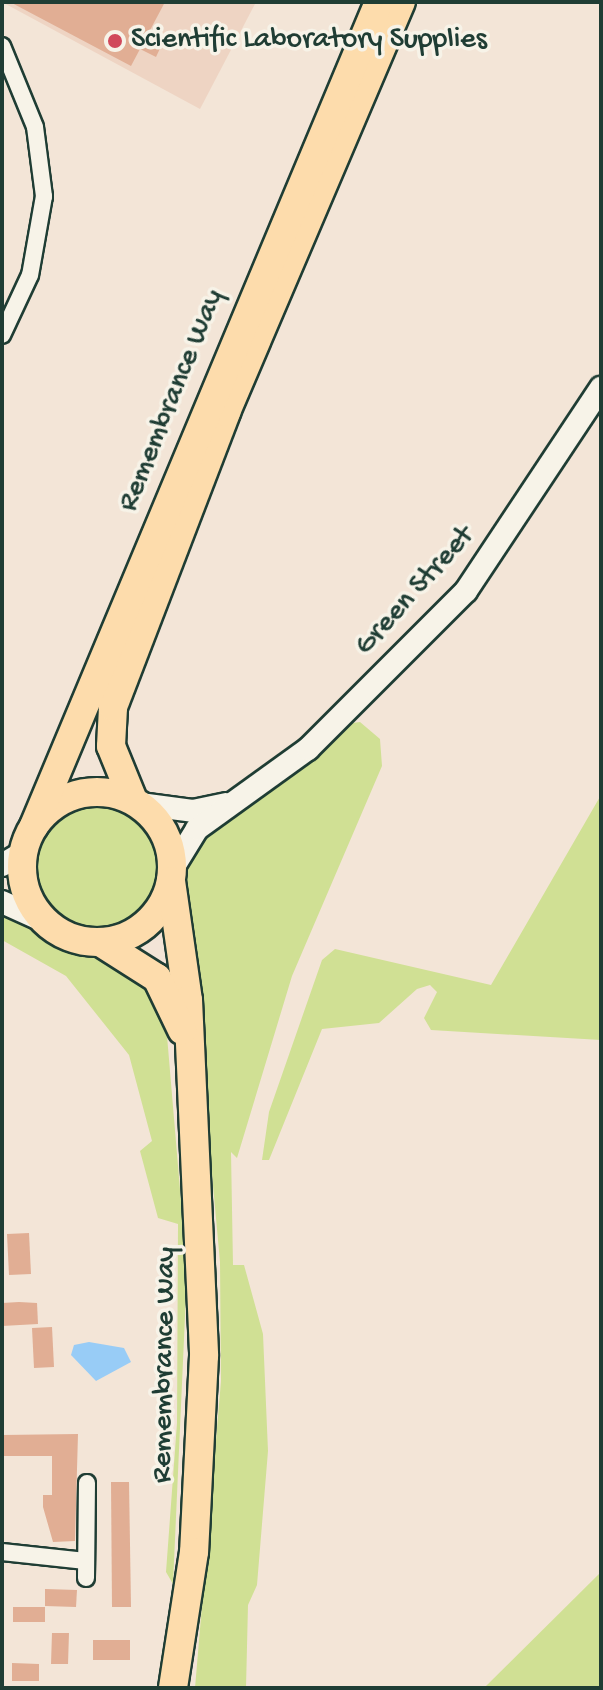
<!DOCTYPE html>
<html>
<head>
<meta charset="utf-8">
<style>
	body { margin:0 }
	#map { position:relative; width:603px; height:1690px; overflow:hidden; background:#f3e5d7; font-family:"Gochi Hand",sans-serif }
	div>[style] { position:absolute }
	.built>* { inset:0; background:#eed4c3 }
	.green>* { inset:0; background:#d0e094 }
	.round { border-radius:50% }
	.water>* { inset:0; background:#98ccf6 }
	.building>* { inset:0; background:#e1ae94 }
	.roads { filter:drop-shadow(2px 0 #1f3d34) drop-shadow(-2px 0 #1f3d34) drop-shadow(0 2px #1f3d34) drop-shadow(0 -2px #1f3d34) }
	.street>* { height:16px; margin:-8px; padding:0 8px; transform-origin:8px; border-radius:8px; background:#f7f3e8 }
	.secondary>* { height:22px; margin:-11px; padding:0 11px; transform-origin:11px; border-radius:11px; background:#f7f3e8 }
	.highway>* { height:28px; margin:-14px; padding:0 14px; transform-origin:14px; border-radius:14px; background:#fddcac }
	.highway>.ring { margin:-14px; padding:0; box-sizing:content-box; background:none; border:28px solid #fddcac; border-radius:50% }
	.dots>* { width:22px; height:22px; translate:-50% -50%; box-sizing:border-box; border:4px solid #f7f3e8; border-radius:50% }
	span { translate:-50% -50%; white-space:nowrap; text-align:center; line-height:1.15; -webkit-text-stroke:7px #f7f3e8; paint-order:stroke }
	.poi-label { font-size:30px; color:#1f3d34 }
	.left { translate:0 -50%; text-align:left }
	.street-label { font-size:30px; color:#1f3d34 }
	.frame { position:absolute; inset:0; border:4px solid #1f3d34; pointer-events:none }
</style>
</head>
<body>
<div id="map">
	<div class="built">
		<i style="clip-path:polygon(2px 2px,256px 2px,200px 109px)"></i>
	</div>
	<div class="green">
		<i style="clip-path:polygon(360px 722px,380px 739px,382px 766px,292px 976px,237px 1158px,231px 1152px,233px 1265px,244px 1265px,263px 1334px,268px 1451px,257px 1585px,248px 1605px,246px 1688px,195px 1688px,221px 1381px,220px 1262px,184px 868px,200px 835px,345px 724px)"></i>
		<i style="clip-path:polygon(601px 795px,601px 1040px,431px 1030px,424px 1018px,437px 992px,430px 985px,417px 989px,379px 1023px,322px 1029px,269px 1160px,262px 1160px,269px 1112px,322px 960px,335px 949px,491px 985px)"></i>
		<i class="round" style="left:33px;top:802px;width:126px;height:126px"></i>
		<i style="clip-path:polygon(2px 910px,65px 947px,128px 964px,165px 1012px,187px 1272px,173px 1584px,166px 1572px,177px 1423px,178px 1224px,158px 1218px,140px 1151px,152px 1141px,129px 1055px,66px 976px,2px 940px)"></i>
		<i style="clip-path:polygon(601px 1572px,601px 1688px,484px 1688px)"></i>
	</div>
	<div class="water">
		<i style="clip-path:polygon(89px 1342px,124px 1348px,131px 1362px,96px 1381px,71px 1355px,74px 1345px)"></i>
	</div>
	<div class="building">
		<i style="clip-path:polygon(10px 2px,165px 2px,148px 34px,163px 42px,156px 57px,140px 49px,131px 66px)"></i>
		<i style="clip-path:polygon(29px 1233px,31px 1274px,9px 1275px,7px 1234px)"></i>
		<i style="clip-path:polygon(19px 1302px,37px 1303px,38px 1324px,2px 1326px,2px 1303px)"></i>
		<i style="clip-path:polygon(52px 1327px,54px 1367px,34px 1368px,32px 1328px)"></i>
		<i style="clip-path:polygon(78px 1434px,75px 1541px,53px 1542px,43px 1507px,43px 1495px,52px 1495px,52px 1456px,2px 1456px,2px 1435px)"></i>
		<i style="clip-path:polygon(111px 1482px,129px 1482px,131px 1607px,112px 1607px)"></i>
		<i style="clip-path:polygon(45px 1589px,77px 1590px,76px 1607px,45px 1606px)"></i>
		<i style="clip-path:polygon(13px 1607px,45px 1607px,45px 1622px,13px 1622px)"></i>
		<i style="clip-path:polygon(52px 1633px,69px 1633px,68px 1664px,51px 1664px)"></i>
		<i style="clip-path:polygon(93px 1640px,130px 1640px,130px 1660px,93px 1660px)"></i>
		<i style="clip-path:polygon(12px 1663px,39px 1664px,39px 1681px,12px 1681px)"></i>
	</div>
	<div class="roads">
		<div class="street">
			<i style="left:2px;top:46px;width:87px;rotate:67.8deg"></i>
			<i style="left:35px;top:127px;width:70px;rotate:82.6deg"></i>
			<i style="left:44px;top:196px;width:80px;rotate:100deg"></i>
			<i style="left:30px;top:275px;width:66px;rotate:115deg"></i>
			<i style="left:2px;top:1552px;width:84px;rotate:6.1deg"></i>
			<i style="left:86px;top:1578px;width:95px;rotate:-89.4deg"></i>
		</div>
		<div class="secondary">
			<i style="left:140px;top:804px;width:53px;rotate:7.5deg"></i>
			<i style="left:193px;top:811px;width:33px;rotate:-12deg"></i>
			<i style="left:2px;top:865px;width:26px;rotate:-31deg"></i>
			<i style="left:173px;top:868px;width:46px;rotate:-58.4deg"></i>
			<i style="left:197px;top:829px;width:137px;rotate:-35.8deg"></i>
			<i style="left:308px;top:749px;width:223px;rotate:-45deg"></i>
			<i style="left:466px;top:591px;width:244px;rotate:-56.4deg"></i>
			<i style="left:2px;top:902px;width:48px;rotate:24.4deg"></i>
		</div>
		<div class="highway">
			<i class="ring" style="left:22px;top:792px;width:122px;height:122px"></i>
			<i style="left:133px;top:800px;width:58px;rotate:-112.2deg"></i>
			<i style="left:111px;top:746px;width:39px;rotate:-87deg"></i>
			<i style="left:113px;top:707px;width:316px;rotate:-69deg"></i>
			<i style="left:226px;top:412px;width:446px;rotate:-66.9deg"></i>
			<i style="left:34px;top:826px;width:893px;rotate:-67.28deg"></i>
			<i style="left:171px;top:881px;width:120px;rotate:81.9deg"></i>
			<i style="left:188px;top:1000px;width:356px;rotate:87.4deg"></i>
			<i style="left:204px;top:1356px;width:196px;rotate:92.9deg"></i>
			<i style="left:194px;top:1552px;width:138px;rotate:98.8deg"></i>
			<i style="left:100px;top:942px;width:67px;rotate:32.3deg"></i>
			<i style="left:157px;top:978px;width:58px;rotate:64.3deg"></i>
		</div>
	</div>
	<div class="dots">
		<i style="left:115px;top:41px;background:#d1495b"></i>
	</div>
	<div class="poi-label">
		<span class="left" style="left:131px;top:41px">Scientific Laboratory Supplies</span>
	</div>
	<div class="street-label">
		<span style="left:173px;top:401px;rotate:-68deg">Remembrance Way</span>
		<span style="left:416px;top:592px;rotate:-48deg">Green Street</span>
		<span style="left:166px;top:1365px;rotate:-89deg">Remembrance Way</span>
	</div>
	<div class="frame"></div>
</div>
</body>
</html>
